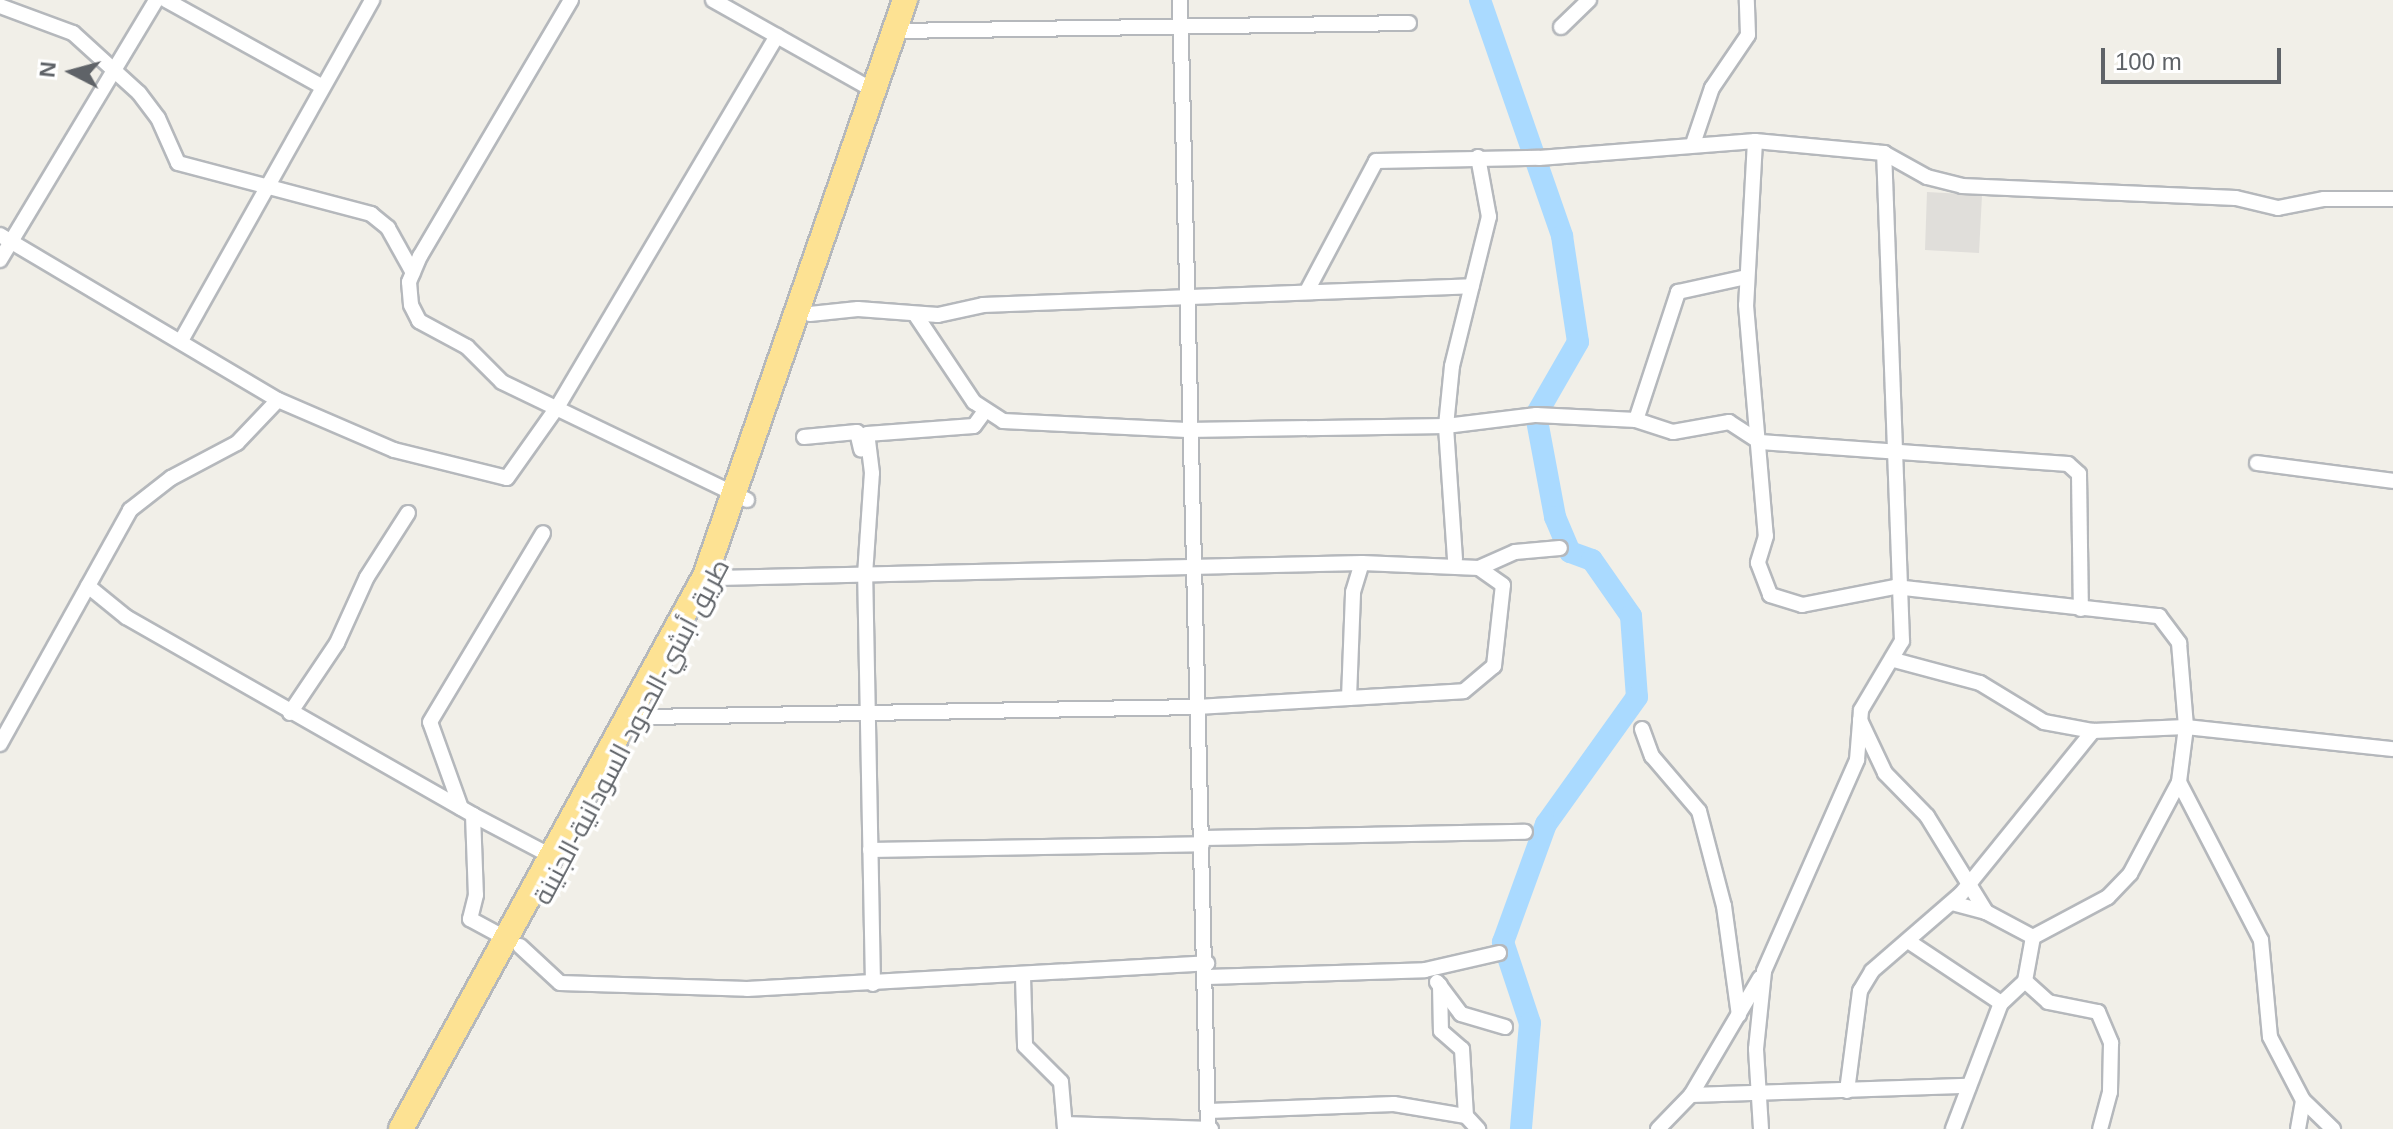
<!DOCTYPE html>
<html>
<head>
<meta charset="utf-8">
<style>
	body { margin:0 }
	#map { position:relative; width:2393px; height:1129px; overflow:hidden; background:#f1efe8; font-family:Arial,Cairo,sans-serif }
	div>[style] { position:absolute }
	.industrial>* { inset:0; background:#e0deda }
	.river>* { height:22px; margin:-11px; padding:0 11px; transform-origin:11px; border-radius:11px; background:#aadaff }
	.roads { filter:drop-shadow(2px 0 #b5b8bc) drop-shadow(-2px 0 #b5b8bc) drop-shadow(0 2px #b5b8bc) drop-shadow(0 -2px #b5b8bc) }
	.street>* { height:14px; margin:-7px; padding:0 7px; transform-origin:7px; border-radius:7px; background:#fff }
	.highway>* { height:24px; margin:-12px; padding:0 12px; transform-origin:12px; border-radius:12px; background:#fde293 }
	span { translate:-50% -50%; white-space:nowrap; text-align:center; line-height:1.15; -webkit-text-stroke:7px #fff; paint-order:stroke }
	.street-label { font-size:26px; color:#5f6368 }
	.north { position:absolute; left:32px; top:32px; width:80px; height:80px; -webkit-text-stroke:6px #fff; paint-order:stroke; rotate:276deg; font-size:22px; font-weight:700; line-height:32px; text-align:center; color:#5f6368 }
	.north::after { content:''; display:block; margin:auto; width:28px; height:36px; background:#5f6368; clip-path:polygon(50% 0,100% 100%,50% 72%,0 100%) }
	.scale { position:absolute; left:2101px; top:48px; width:180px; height:36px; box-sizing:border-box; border:4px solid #5f6368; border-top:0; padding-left:10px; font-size:24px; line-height:28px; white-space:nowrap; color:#5f6368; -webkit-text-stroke:6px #fff; paint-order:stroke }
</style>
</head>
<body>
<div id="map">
	<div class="industrial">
		<i style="clip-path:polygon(1927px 192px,1982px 195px,1979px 253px,1925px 250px)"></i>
	</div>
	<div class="river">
		<i style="left:1480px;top:0;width:250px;rotate:70.8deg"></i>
		<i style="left:1562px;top:236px;width:107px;rotate:81.4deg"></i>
		<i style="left:1578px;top:342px;width:84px;rotate:119.9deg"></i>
		<i style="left:1536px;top:415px;width:104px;rotate:79.4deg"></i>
		<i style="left:1555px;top:517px;width:38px;rotate:67deg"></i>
		<i style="left:1570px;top:552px;width:23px;rotate:20deg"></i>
		<i style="left:1592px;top:560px;width:68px;rotate:55.1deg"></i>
		<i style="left:1631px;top:616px;width:81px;rotate:85.8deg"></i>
		<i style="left:1637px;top:697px;width:156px;rotate:125.6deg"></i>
		<i style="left:1546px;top:824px;width:126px;rotate:110deg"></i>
		<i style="left:1503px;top:942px;width:85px;rotate:71.6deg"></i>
		<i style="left:1530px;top:1023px;width:106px;rotate:94.9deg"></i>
	</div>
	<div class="roads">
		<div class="street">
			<i style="left:166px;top:0;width:179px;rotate:29deg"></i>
			<i style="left:571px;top:0;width:297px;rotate:120.5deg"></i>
			<i style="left:420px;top:256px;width:28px;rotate:113deg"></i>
			<i style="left:409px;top:282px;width:23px;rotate:85deg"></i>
			<i style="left:411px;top:305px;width:18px;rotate:63deg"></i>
			<i style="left:419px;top:321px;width:55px;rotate:28.4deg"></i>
			<i style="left:467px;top:347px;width:49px;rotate:45deg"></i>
			<i style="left:502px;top:382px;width:272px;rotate:25.7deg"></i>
			<i style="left:713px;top:0;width:187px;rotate:29.4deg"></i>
			<i style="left:1180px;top:0;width:1129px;rotate:88.58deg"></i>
			<i style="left:0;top:6px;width:78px;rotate:20.3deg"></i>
			<i style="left:73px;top:33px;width:89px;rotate:42.3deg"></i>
			<i style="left:139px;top:93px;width:31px;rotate:53deg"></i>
			<i style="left:158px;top:118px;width:49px;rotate:66deg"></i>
			<i style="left:178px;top:163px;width:200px;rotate:14.8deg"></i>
			<i style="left:371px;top:214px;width:22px;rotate:39deg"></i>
			<i style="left:388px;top:228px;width:51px;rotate:60.9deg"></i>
			<i style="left:1561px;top:27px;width:39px;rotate:-44deg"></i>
			<i style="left:896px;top:31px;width:513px;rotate:-0.89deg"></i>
			<i style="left:1755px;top:141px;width:164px;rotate:93.1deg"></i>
			<i style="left:1746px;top:305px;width:232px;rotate:85.1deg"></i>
			<i style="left:1766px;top:536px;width:28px;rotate:107deg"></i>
			<i style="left:1758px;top:563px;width:34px;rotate:69deg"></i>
			<i style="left:1770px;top:595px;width:34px;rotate:17deg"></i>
			<i style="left:1802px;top:605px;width:95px;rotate:-11deg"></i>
			<i style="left:1895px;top:587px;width:266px;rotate:6.3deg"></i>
			<i style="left:2159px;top:616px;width:34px;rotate:53deg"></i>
			<i style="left:2179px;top:643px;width:84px;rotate:85.2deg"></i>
			<i style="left:2186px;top:727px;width:55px;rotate:97.3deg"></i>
			<i style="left:2179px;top:782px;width:104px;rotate:118deg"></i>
			<i style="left:2130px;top:874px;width:32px;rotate:134deg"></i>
			<i style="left:2108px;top:897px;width:85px;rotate:151.9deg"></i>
			<i style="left:2033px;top:937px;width:45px;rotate:100.3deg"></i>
			<i style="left:2025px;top:981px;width:33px;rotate:137deg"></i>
			<i style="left:2001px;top:1003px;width:135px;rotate:110.9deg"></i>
			<i style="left:1693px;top:144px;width:59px;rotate:-71.3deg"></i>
			<i style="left:1712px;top:88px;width:64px;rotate:-55.8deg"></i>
			<i style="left:1748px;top:35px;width:35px;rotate:-92deg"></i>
			<i style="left:0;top:235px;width:323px;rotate:30.7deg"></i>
			<i style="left:278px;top:400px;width:126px;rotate:23.3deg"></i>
			<i style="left:394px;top:450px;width:116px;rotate:13.9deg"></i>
			<i style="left:507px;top:478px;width:88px;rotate:-54.7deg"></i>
			<i style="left:558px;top:406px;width:430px;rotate:-59.4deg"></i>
			<i style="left:0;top:260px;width:303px;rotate:-59deg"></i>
			<i style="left:1307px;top:291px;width:147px;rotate:-62deg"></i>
			<i style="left:1376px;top:161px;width:163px;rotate:-1.1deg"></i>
			<i style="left:1539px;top:158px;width:217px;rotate:-4.5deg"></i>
			<i style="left:1755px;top:141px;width:130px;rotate:5.3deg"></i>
			<i style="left:1884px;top:153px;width:49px;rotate:29.2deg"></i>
			<i style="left:1927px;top:177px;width:36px;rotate:14deg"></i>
			<i style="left:1962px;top:186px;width:274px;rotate:2.5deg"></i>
			<i style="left:2236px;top:198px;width:43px;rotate:13.4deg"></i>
			<i style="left:2278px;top:208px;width:47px;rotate:-11.1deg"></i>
			<i style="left:2324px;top:199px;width:69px"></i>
			<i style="left:810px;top:314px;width:48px;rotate:-5.9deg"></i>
			<i style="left:858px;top:309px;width:80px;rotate:4.3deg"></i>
			<i style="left:938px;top:315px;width:46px;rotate:-12.5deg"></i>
			<i style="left:983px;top:305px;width:489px;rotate:-2.2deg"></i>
			<i style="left:915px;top:314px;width:106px;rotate:56.2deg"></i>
			<i style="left:974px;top:402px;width:35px;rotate:33deg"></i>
			<i style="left:1003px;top:421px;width:184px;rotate:2.8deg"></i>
			<i style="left:1187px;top:430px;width:259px;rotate:-0.9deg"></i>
			<i style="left:1446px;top:426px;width:91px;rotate:-7deg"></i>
			<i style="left:1536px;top:415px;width:100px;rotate:2.9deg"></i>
			<i style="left:1636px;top:420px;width:39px;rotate:18deg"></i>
			<i style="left:1673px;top:432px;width:57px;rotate:-10.1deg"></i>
			<i style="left:1729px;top:422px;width:37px;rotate:33deg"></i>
			<i style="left:1760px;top:442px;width:309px;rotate:4.1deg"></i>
			<i style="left:2068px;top:464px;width:15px;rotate:42deg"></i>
			<i style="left:2079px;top:474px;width:135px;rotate:89.2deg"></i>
			<i style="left:182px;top:339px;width:389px;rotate:-60.7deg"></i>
			<i style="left:1636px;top:420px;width:135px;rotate:-71.8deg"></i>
			<i style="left:1678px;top:292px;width:70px;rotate:-12.4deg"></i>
			<i style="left:804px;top:437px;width:53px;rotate:-5.4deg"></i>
			<i style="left:857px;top:432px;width:18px;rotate:77deg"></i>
			<i style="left:2257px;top:463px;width:137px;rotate:7.5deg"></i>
			<i style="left:1455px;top:559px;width:133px;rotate:-93.9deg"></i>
			<i style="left:1446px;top:426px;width:60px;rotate:-84.3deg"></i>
			<i style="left:1452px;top:366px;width:154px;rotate:-76.1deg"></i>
			<i style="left:1489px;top:217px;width:61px;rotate:-100.4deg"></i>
			<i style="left:1479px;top:568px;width:39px;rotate:-24deg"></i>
			<i style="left:1515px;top:552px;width:45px;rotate:-5.1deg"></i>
			<i style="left:88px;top:586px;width:49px;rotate:39.2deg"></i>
			<i style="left:126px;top:617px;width:400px;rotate:29.7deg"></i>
			<i style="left:473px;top:815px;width:80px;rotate:87.9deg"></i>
			<i style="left:476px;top:895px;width:25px;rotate:104deg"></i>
			<i style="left:470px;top:919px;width:42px;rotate:28.4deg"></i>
			<i style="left:1894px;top:660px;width:89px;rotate:15deg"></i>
			<i style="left:1980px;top:683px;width:75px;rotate:31.4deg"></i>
			<i style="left:2044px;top:722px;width:50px;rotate:10.4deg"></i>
			<i style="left:2093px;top:731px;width:93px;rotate:-2.5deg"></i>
			<i style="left:2186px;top:727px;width:208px;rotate:6.1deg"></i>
			<i style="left:1349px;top:698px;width:106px;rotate:-87.8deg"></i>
			<i style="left:1353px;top:592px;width:30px;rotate:-73deg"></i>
			<i style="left:290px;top:713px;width:84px;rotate:-56.1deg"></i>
			<i style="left:337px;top:643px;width:72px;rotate:-65.6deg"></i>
			<i style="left:367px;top:577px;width:76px;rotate:-57.4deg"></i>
			<i style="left:646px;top:717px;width:551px;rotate:-1.04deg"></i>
			<i style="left:1197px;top:707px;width:267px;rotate:-3.4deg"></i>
			<i style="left:1464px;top:691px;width:39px;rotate:-40deg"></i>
			<i style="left:1494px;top:666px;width:81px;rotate:-83.7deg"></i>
			<i style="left:1503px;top:585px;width:29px;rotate:-145deg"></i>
			<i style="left:1479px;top:568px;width:117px;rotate:-177.6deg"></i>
			<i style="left:1362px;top:563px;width:645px;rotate:178.67deg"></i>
			<i style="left:1860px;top:720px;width:59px;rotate:64.7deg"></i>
			<i style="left:1885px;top:773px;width:60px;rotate:45.7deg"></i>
			<i style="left:1927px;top:816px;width:113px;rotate:58.4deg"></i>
			<i style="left:1642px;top:729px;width:29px;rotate:70deg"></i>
			<i style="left:1652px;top:756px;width:72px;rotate:49.5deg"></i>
			<i style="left:1699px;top:811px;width:98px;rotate:75.3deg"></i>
			<i style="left:1724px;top:906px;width:110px;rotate:82.2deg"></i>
			<i style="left:0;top:744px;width:268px;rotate:-60.9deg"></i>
			<i style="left:130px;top:510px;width:52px;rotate:-38deg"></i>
			<i style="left:171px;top:478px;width:75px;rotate:-27.9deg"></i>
			<i style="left:237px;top:443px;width:59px;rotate:-46.4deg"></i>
			<i style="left:2179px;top:782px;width:178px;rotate:62.6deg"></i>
			<i style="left:2261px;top:940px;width:97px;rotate:84.7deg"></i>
			<i style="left:2270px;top:1037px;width:71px;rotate:62.4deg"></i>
			<i style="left:2303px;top:1100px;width:42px;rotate:44deg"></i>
			<i style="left:461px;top:808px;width:91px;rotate:-109.8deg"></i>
			<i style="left:430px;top:722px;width:220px;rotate:-59.1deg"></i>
			<i style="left:473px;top:815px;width:93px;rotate:27.7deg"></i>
			<i style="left:1204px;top:838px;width:321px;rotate:-1.1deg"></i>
			<i style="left:870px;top:850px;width:332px;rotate:-1deg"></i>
			<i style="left:1952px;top:903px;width:35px;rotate:15deg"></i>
			<i style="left:1986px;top:912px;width:53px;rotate:28deg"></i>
			<i style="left:1911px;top:943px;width:108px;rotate:33.7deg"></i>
			<i style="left:520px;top:946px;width:54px;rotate:42.8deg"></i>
			<i style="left:560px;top:983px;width:187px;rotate:1.8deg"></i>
			<i style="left:747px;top:989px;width:461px;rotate:-3.2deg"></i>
			<i style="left:1023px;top:977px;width:69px;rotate:88.3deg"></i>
			<i style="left:1025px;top:1046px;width:51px;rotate:45deg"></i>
			<i style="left:1061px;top:1082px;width:47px;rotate:85.1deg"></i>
			<i style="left:1207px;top:977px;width:218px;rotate:-1.8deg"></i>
			<i style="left:1425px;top:970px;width:76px;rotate:-12.9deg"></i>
			<i style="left:2025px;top:981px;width:31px;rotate:42deg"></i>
			<i style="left:2048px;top:1002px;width:51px;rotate:11.3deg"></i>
			<i style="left:2098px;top:1012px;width:34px;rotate:67deg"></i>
			<i style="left:2111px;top:1043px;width:49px;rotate:91.2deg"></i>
			<i style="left:2110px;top:1092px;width:38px;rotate:105deg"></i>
			<i style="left:1437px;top:982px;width:40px;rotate:53deg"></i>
			<i style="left:1461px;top:1014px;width:46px;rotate:16.5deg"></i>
			<i style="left:873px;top:984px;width:409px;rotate:-91.1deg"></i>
			<i style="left:865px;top:575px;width:102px;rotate:-86.1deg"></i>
			<i style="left:872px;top:473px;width:39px;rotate:-97deg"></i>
			<i style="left:867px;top:434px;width:107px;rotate:-4.3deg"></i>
			<i style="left:974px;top:426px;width:19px;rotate:-54deg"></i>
			<i style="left:1440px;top:985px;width:46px;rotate:88.8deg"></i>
			<i style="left:1441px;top:1031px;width:28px;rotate:41deg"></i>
			<i style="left:1462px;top:1049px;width:67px;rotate:86.6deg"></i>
			<i style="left:1466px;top:1116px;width:18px;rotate:47deg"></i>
			<i style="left:1847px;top:1091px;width:101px;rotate:-82.6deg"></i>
			<i style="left:1860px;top:991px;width:23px;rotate:-59deg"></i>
			<i style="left:1872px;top:971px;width:118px;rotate:-40.9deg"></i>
			<i style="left:1961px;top:894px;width:210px;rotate:-51deg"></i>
			<i style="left:1691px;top:1095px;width:136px;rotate:-59.5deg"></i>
			<i style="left:1209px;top:1111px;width:185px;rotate:-2.2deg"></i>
			<i style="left:1394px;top:1104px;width:73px;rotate:9.5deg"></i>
			<i style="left:1065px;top:1124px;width:146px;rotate:2deg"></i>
			<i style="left:1658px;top:1129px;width:47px;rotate:-45.9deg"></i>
			<i style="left:1691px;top:1095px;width:278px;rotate:-1.9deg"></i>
			<i style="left:1761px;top:1129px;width:80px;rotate:-93.6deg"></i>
			<i style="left:1756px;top:1049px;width:78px;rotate:-84.1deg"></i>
			<i style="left:1764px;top:971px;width:231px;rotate:-66.2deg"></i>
			<i style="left:1857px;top:760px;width:50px;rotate:-85.4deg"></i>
			<i style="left:1861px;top:710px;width:80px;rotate:-59.3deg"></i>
			<i style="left:1902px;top:641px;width:488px;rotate:-92.1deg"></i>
			<i style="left:2298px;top:1129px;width:29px;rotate:-80deg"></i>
		</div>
		<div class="highway">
			<i style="left:401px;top:1129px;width:631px;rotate:-61.2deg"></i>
			<i style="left:705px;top:576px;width:610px;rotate:-70.85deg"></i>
		</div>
	</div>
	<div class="street-label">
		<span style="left:632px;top:732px;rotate:-62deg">طريق أبشي-الحدود السودانية-الجنينة</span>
	</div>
	<div class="north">N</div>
	<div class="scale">100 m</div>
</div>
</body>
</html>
